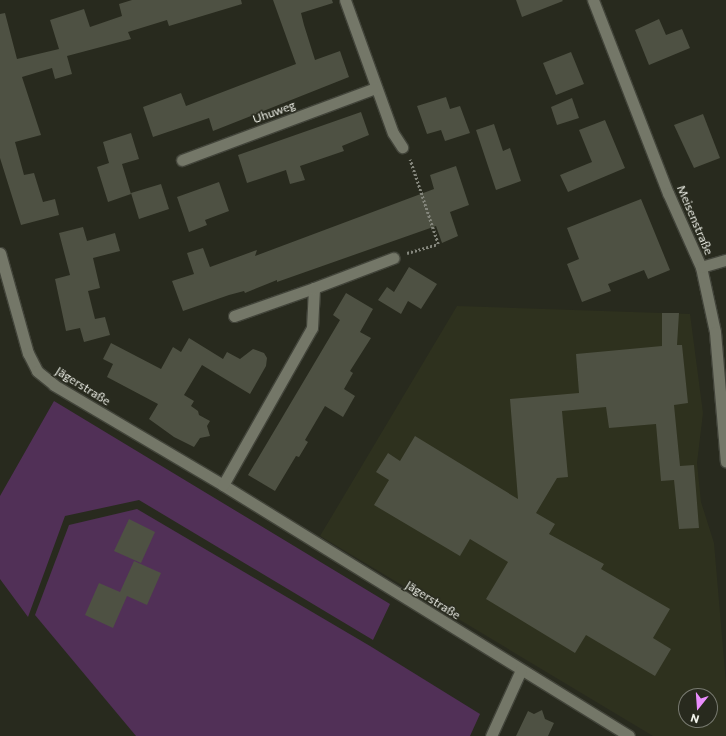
<!DOCTYPE html>
<html>
<head>
<meta charset="utf-8">
<style>
	body { margin:0 }
	#map { position:relative; width:726px; height:736px; overflow:hidden; background:#282a1e; font-family:Commissioner,sans-serif }
	div>[style] { position:absolute }
	.built>* { inset:0; background:#2e311e }
	.green>* { inset:0; background:#513057 }
	.building>* { inset:0; background:#4e5143 }
	.path>* { height:2.5px; margin-top:-1.25px; transform-origin:0; background:repeating-linear-gradient(90deg,#84867c 0 2px,transparent 0 4px) }
	.roads { filter:drop-shadow(1px 0 #42443a) drop-shadow(-1px 0 #42443a) drop-shadow(0 1px #42443a) drop-shadow(0 -1px #42443a) }
	.minor>* { height:11px; margin:-5.5px; padding:0 5.5px; transform-origin:5.5px; border-radius:5.5px; background:#747768 }
	span { translate:-50% -50%; white-space:nowrap; text-align:center; line-height:1.15; -webkit-text-stroke:3px #282a1e; paint-order:stroke }
	.street-label { font-size:12px; color:#f1f3eb }
	.north { position:absolute; left:678px; top:688px; width:40px; height:40px; box-sizing:border-box; background:#282a1e; border:1px solid #787a70; border-radius:50%; rotate:197deg; font-size:11px; font-weight:700; line-height:16px; text-align:center; color:#f1f3eb }
	.north::after { content:''; display:block; margin:auto; width:14px; height:18px; background:#ea8dfd; clip-path:polygon(50% 0,100% 100%,50% 72%,0 100%) }
</style>
</head>
<body>
<div id="map">
	<div class="built">
		<i style="clip-path:polygon(evenodd,457px 306px,690px 314px,703px 413px,697px 463px,701px 502px,714px 543px,726px 683px,726px 736px,653px 736px,320px 536px,457px 306px,686px 696px,710px 696px,710px 720px,686px 720px,686px 696px)"></i>
	</div>
	<div class="green">
		<i style="clip-path:polygon(54px 401px,390px 604px,373px 640px,139px 500px,65px 516px,28px 617px,0 579px,0 496px)"></i>
		<i style="clip-path:polygon(137px 509px,370px 646px,480px 714px,470px 736px,136px 736px,35px 615px,69px 525px)"></i>
	</div>
	<div class="building">
		<i style="clip-path:polygon(132px 0,241px 0,242px 4px,169px 26px,167px 20px,128px 32px,131px 39px,67px 56px,72px 74px,55px 79px,52px 68px,22px 77px,41px 135px,15px 142px,24px 175px,34px 173px,43px 202px,55px 199px,59px 215px,21px 225px,0 158px,0 14px,5px 13px,17px 59px,59px 49px,50px 20px,84px 9px,90px 27px,122px 16px,119px 4px)"></i>
		<i style="clip-path:polygon(273px 0,332px 0,333px 3px,301px 13px,304px 25px,315px 60px,340px 51px,349px 77px,213px 131px,209px 118px,153px 137px,143px 107px,181px 93px,186px 106px,296px 64px)"></i>
		<i style="clip-path:polygon(516px 0,562px 0,563px 1px,522px 17px)"></i>
		<i style="clip-path:polygon(659px 19px,666px 35px,682px 29px,690px 48px,649px 65px,635px 30px)"></i>
		<i style="clip-path:polygon(571px 52px,584px 84px,556px 95px,543px 63px)"></i>
		<i style="clip-path:polygon(446px 97px,450px 109px,460px 106px,470px 133px,445px 141px,441px 130px,427px 134px,417px 106px)"></i>
		<i style="clip-path:polygon(572px 98px,579px 118px,557px 125px,551px 107px)"></i>
		<i style="clip-path:polygon(361px 112px,369px 135px,342px 146px,344px 151px,300px 166px,305px 180px,290px 184px,286px 170px,247px 183px,238px 155px)"></i>
		<i style="clip-path:polygon(703px 114px,720px 158px,694px 168px,674px 125px)"></i>
		<i style="clip-path:polygon(605px 120px,625px 168px,568px 192px,560px 175px,592px 162px,579px 130px)"></i>
		<i style="clip-path:polygon(494px 124px,503px 151px,510px 148px,521px 181px,496px 190px,476px 130px)"></i>
		<i style="clip-path:polygon(131px 133px,139px 159px,122px 164px,131px 194px,108px 202px,97px 167px,109px 163px,103px 142px)"></i>
		<i style="clip-path:polygon(456px 166px,469px 205px,450px 212px,458px 236px,442px 243px,436px 226px,277px 282px,277px 280px,245px 293px,244px 291px,229px 295px,183px 311px,172px 281px,194px 274px,187px 253px,203px 248px,210px 267px,257px 250px,255px 256px,434px 189px,430px 175px)"></i>
		<i style="clip-path:polygon(219px 182px,229px 211px,205px 220px,207px 225px,189px 232px,177px 197px)"></i>
		<i style="clip-path:polygon(161px 184px,169px 209px,139px 219px,131px 193px)"></i>
		<i style="clip-path:polygon(641px 199px,670px 270px,648px 279px,644px 270px,608px 284px,611px 291px,582px 302px,567px 264px,579px 259px,567px 228px)"></i>
		<i style="clip-path:polygon(83px 227px,87px 241px,115px 233px,120px 251px,93px 258px,100px 288px,88px 291px,95px 319px,105px 317px,110px 335px,84px 342px,80px 328px,66px 331px,55px 279px,70px 275px,59px 233px)"></i>
		<i style="clip-path:polygon(409px 267px,437px 284px,421px 309px,408px 301px,401px 314px,378px 300px,387px 287px,394px 292px)"></i>
		<i style="clip-path:polygon(346px 293px,373px 309px,360px 332px,371px 338px,350px 371px,353px 373px,344px 389px,355px 396px,343px 417px,325px 406px,305px 440px,308px 442px,299px 457px,296px 456px,275px 491px,248px 475px,340px 320px,333px 315px)"></i>
		<i style="clip-path:polygon(662px 313px,679px 313px,677px 345px,682px 345px,688px 403px,674px 405px,680px 466px,694px 465px,699px 528px,679px 529px,674px 480px,661px 481px,656px 424px,609px 428px,606px 407px,562px 411px,568px 477px,557px 478px,536px 513px,555px 524px,549px 534px,604px 564px,601px 569px,670px 609px,653px 638px,671px 649px,655px 676px,586px 635px,575px 653px,486px 599px,508px 562px,470px 539px,460px 556px,374px 505px,389px 480px,376px 472px,388px 453px,400px 461px,415px 436px,518px 499px,510px 399px,579px 393px,576px 354px,662px 346px)"></i>
		<i style="clip-path:polygon(189px 338px,223px 359px,227px 352px,240px 359px,253px 349px,264px 353px,267px 358px,266px 366px,250px 394px,202px 365px,184px 395px,194px 401px,191px 406px,198px 411px,199px 415px,210px 421px,207px 426px,210px 436px,200px 438px,194px 447px,174px 437px,149px 419px,158px 404px,107px 377px,113px 364px,103px 359px,111px 343px,161px 369px,173px 347px,181px 352px)"></i>
		<i style="clip-path:polygon(129px 519px,155px 532px,141px 563px,114px 551px)"></i>
		<i style="clip-path:polygon(134px 561px,161px 573px,147px 605px,127px 596px,113px 628px,85px 615px,99px 583px,120px 592px)"></i>
		<i style="clip-path:polygon(542px 710px,545px 719px,554px 723px,548px 736px,516px 736px,528px 711px,534px 714px)"></i>
	</div>
	<div class="path">
		<i style="left:407px;top:253px;width:32px;rotate:-16deg"></i>
		<i style="left:438px;top:244px;width:89px;rotate:-108.4deg"></i>
	</div>
	<div class="roads">
		<div class="minor">
			<i style="left:345px;top:0;width:141px;rotate:70.2deg"></i>
			<i style="left:393px;top:133px;width:17px;rotate:57deg"></i>
			<i style="left:593px;top:0;width:207px;rotate:68.8deg"></i>
			<i style="left:668px;top:193px;width:81px;rotate:66deg"></i>
			<i style="left:701px;top:267px;width:66px;rotate:77.8deg"></i>
			<i style="left:715px;top:332px;width:130px;rotate:85.2deg"></i>
			<i style="left:182px;top:160px;width:207px;rotate:-20.4deg"></i>
			<i style="left:0;top:253px;width:104px;rotate:74.4deg"></i>
			<i style="left:28px;top:353px;width:20px;rotate:63deg"></i>
			<i style="left:37px;top:371px;width:22px;rotate:39deg"></i>
			<i style="left:54px;top:385px;width:196px;rotate:30.6deg"></i>
			<i style="left:223px;top:485px;width:477px;rotate:31.7deg"></i>
			<i style="left:701px;top:267px;width:26px;rotate:-16deg"></i>
			<i style="left:234px;top:316px;width:85px;rotate:-19.3deg"></i>
			<i style="left:223px;top:485px;width:180px;rotate:-60.5deg"></i>
			<i style="left:312px;top:328px;width:40px;rotate:-87.1deg"></i>
			<i style="left:314px;top:288px;width:85px;rotate:-20.8deg"></i>
			<i style="left:491px;top:736px;width:72px;rotate:-65.6deg"></i>
		</div>
	</div>
	<div class="street-label">
		<span style="left:274px;top:112px;rotate:-20deg">Uhuweg</span>
		<span style="left:695px;top:220px;rotate:67deg">Meisenstraße</span>
		<span style="left:83px;top:386px;rotate:32deg">Jägerstraße</span>
		<span style="left:433px;top:600px;rotate:32deg">Jägerstraße</span>
	</div>
	<div class="north">N</div>
</div>
</body>
</html>
